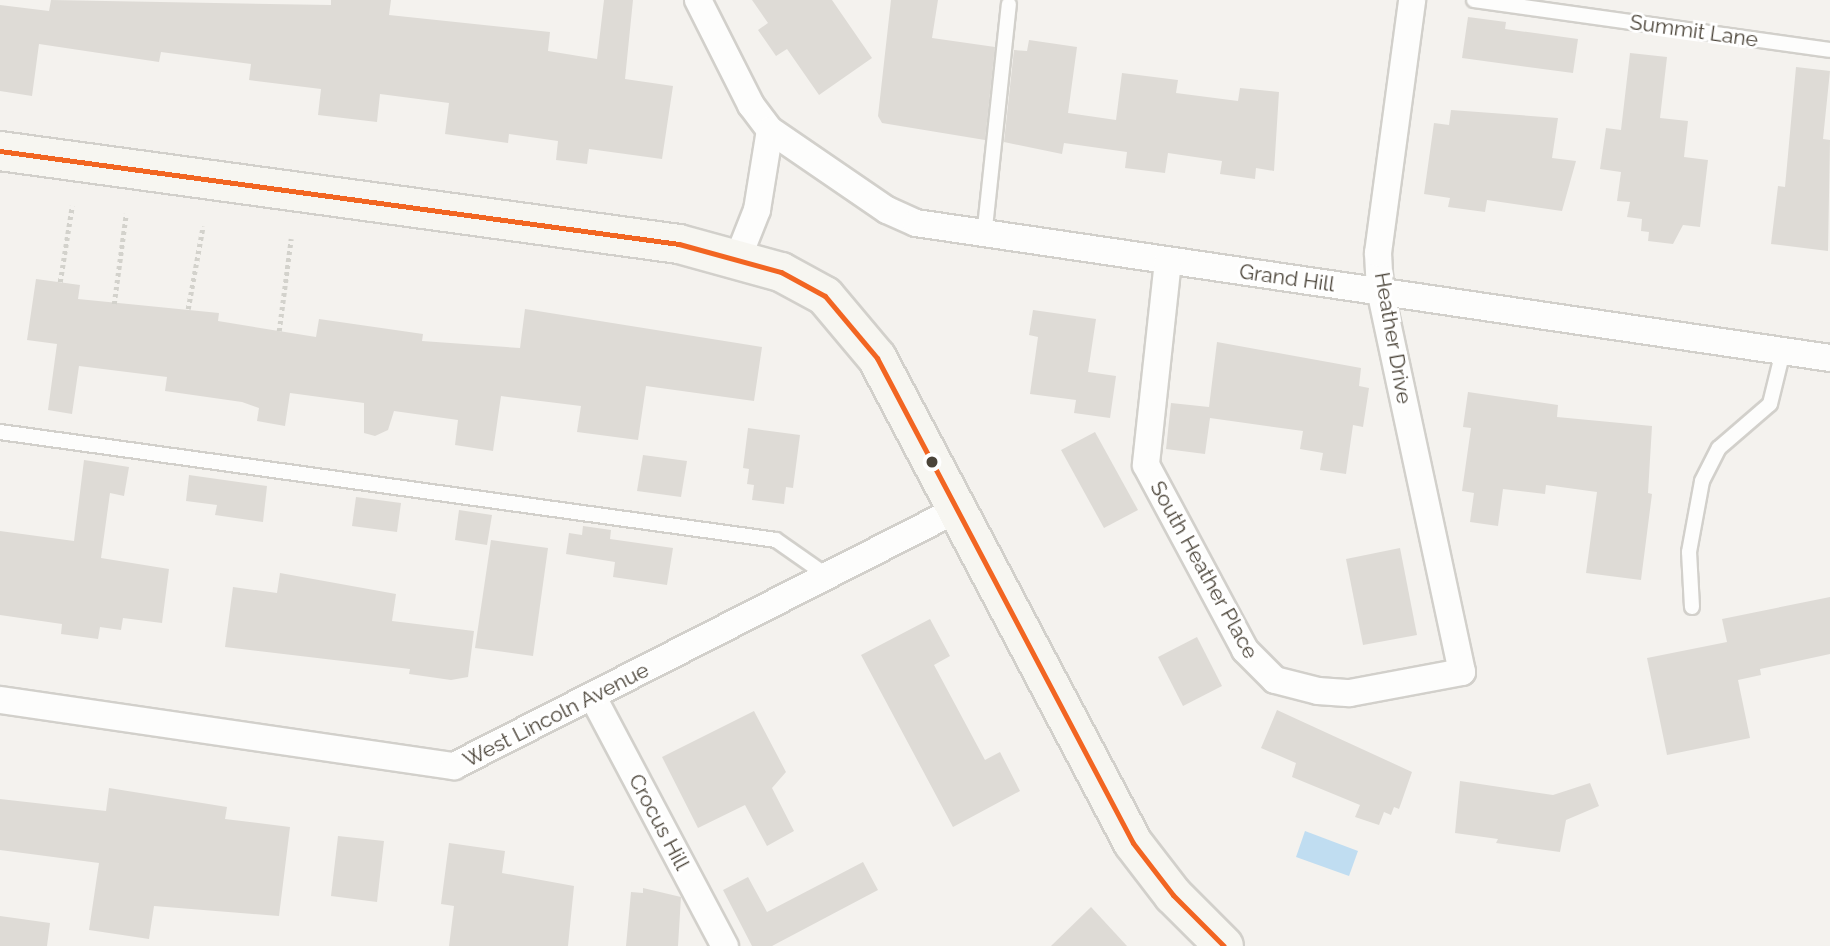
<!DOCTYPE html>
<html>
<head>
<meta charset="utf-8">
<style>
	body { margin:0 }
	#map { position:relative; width:1830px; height:946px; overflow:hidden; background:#f4f2ee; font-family:Raleway,sans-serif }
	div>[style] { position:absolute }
	.water>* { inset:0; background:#c0ddf1 }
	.building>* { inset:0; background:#dedbd6 }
	.path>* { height:4.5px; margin-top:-2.25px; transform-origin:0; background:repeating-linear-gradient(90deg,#d3d2cc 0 3.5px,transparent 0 7px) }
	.roads { filter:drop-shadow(2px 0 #d2d0cb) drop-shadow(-2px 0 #d2d0cb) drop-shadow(0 2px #d2d0cb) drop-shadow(0 -2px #d2d0cb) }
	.lane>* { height:14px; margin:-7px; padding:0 7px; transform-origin:7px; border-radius:7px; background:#fdfdfc }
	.street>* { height:26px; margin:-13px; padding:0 13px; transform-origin:13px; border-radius:13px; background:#fdfdfc }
	.secondary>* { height:38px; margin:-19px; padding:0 19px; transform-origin:19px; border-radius:19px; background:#f7f6f1 }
	.bus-1>* { height:5px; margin:-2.5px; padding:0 2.5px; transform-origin:2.5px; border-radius:2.5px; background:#f26522 }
	.dots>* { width:19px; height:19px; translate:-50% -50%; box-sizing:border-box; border:4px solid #fff; border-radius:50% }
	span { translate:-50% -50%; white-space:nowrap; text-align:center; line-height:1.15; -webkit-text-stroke:6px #fff; paint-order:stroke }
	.street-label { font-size:21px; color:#4b4439 }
</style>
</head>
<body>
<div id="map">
	<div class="water">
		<i style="clip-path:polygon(1305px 831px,1358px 851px,1349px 876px,1296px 857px)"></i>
	</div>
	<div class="building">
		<i style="clip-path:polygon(51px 0,331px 5px,331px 0,391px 0,389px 15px,550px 32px,548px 51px,597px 59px,604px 0,633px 0,625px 79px,673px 86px,662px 159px,589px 149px,587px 164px,556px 160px,558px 141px,509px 134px,508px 143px,445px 134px,449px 103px,380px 94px,377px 122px,318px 115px,321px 89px,249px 80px,251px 64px,161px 52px,159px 62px,39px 44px,32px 96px,0 91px,0 5px,49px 11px)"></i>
		<i style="clip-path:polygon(752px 0,832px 0,872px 58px,819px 95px,787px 49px,776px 56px,758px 30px,768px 23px)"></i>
		<i style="clip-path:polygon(891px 0,938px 0,932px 38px,995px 47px,985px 140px,882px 123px,878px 116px)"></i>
		<i style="clip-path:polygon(1468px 17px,1506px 22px,1505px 29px,1578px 39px,1573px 73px,1462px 58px)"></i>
		<i style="clip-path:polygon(1029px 40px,1077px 47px,1068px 113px,1116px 120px,1122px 73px,1178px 80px,1176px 93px,1238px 101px,1240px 88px,1279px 92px,1274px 171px,1256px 168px,1255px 179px,1220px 174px,1222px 161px,1168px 153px,1165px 173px,1125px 168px,1127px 152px,1064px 143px,1062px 154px,1004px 142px,1014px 50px,1027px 51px)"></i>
		<i style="clip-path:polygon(1630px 53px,1667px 57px,1660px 118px,1688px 121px,1684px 157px,1708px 160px,1700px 227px,1683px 225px,1673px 244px,1648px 241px,1649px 232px,1641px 231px,1642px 219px,1627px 217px,1630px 202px,1617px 201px,1621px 172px,1600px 169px,1606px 128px,1621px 130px)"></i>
		<i style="clip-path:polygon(1796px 67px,1830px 71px,1823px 139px,1830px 140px,1828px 251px,1771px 244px,1778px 186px,1785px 187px)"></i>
		<i style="clip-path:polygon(1451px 110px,1558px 118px,1552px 158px,1576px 161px,1562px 211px,1487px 200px,1485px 212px,1448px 207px,1450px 198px,1424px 194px,1434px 123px,1449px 125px)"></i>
		<i style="clip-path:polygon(36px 279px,80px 285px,78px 299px,219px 313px,218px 321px,316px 337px,319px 319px,423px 334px,422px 341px,520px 348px,525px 309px,762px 347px,754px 401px,646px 386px,638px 440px,577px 432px,581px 406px,501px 396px,493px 451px,455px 445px,458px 420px,394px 411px,388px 430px,375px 436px,364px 433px,364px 403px,290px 393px,285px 426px,257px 421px,259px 408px,242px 402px,165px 391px,167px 377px,79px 366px,72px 414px,48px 410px,57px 344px,27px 340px)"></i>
		<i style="clip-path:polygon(1033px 310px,1096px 319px,1088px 372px,1116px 376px,1110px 418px,1074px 413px,1076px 400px,1030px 394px,1038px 337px,1029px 335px)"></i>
		<i style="clip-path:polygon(1217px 342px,1361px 368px,1359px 386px,1369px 388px,1363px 427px,1353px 425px,1346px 474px,1320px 470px,1323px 453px,1300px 449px,1303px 431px,1210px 418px,1205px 454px,1166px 449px,1171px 403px,1209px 407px)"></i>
		<i style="clip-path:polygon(1468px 392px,1558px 405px,1557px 417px,1652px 426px,1648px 493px,1652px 494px,1641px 580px,1586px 573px,1597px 492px,1546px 485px,1545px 494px,1503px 489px,1498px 526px,1470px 522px,1474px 493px,1462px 491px,1471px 428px,1463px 427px)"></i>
		<i style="clip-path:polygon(748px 428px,800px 435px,793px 488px,786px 487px,784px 504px,752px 500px,754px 485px,747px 484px,749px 469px,743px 468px)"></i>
		<i style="clip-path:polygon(1095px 432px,1138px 510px,1104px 528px,1061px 450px)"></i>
		<i style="clip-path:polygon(643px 455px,687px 461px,681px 497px,637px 491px)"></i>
		<i style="clip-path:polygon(84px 460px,129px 467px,124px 496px,110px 493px,101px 558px,169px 569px,162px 623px,123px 618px,121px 630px,100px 627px,98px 639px,61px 634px,62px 624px,0 615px,0 531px,74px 541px)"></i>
		<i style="clip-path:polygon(189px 475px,267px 486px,263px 522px,215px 515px,217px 505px,186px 501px)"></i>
		<i style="clip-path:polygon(356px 497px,401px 503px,397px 532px,352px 526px)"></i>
		<i style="clip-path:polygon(459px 510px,492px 515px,487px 545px,455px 540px)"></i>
		<i style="clip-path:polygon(583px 526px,611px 530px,610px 539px,673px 548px,667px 585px,613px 577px,615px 562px,566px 554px,569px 533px,582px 535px)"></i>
		<i style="clip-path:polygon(491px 540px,548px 548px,533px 656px,475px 648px)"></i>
		<i style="clip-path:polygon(1400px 548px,1417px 635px,1363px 645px,1346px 559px)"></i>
		<i style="clip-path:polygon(280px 573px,396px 594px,392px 621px,474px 631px,468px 677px,451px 680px,409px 674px,410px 669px,225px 647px,233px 587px,277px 593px)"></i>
		<i style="clip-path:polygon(1830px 597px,1830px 654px,1760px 669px,1761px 675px,1738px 680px,1750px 738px,1667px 755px,1647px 658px,1727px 642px,1722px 619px)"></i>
		<i style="clip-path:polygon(930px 619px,950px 656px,934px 665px,985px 760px,1000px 752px,1020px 791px,953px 827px,861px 655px)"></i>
		<i style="clip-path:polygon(1197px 637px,1222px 686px,1183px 706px,1158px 657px)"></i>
		<i style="clip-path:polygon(1277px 710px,1412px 772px,1399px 809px,1394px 807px,1391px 815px,1384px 812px,1379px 825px,1355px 817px,1360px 805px,1292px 777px,1296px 763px,1261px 748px)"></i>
		<i style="clip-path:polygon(754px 711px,786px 772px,772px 788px,794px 831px,767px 846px,745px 805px,698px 828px,662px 757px)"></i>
		<i style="clip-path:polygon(1460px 781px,1553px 795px,1590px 783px,1599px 806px,1566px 820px,1560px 852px,1496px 843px,1498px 839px,1455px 833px)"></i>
		<i style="clip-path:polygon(109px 788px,227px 807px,225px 819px,290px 827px,279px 916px,154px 906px,149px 939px,89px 930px,99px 863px,0 850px,0 799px,106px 811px)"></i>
		<i style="clip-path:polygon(338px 836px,384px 841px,377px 902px,331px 896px)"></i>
		<i style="clip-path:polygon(449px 843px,505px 851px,502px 873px,574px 886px,568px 946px,449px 946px,454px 906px,441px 904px)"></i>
		<i style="clip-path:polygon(863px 862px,878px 890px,772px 946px,752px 946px,723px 890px,748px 877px,767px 912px)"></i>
		<i style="clip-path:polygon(643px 888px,681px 897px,678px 946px,626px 946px,631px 892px,643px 893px)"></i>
		<i style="clip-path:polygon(1091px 907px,1127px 946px,1051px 946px)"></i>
		<i style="clip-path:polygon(0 916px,50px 923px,47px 946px,0 946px)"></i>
	</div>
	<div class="path">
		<i style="left:60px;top:282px;width:77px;rotate:-81deg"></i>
		<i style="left:114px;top:304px;width:91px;rotate:-82.4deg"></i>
		<i style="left:188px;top:309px;width:84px;rotate:-79.8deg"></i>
		<i style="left:279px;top:331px;width:93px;rotate:-82.6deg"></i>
	</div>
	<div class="roads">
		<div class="lane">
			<i style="left:1474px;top:0;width:359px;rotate:8deg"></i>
			<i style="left:984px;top:237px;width:234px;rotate:-83.9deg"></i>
			<i style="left:0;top:432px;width:783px;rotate:7.92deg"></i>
			<i style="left:776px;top:540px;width:61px;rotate:35deg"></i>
			<i style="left:1692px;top:607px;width:55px;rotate:-93.1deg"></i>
			<i style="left:1689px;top:552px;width:72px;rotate:-79.6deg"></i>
			<i style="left:1702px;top:481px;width:37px;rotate:-63deg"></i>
			<i style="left:1719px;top:448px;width:67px;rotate:-40.8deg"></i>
			<i style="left:1770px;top:404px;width:55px;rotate:-76.2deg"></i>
		</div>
		<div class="street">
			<i style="left:698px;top:0;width:118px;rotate:63.2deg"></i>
			<i style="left:751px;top:105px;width:31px;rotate:53deg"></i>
			<i style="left:770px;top:130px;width:142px;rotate:34.4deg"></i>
			<i style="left:887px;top:210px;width:32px;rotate:24deg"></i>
			<i style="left:916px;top:223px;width:924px;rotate:8.4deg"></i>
			<i style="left:738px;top:258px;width:52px;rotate:-68.4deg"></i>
			<i style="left:757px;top:210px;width:81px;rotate:-80.8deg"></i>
			<i style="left:1168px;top:261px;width:205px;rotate:96.2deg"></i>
			<i style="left:1146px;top:465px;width:210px;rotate:61.8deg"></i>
			<i style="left:1245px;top:650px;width:42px;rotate:45deg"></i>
			<i style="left:1275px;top:680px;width:44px;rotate:14.3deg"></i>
			<i style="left:1318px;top:691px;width:32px;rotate:4deg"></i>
			<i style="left:1350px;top:693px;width:114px;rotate:-10.6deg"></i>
			<i style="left:1462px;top:672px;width:390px;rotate:-102.1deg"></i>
			<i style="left:1380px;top:291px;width:38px;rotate:-93deg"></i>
			<i style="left:1378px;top:253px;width:255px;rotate:-82.3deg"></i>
			<i style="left:594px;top:699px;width:280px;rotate:62.1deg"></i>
			<i style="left:0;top:700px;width:459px;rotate:8.3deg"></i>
			<i style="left:454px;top:766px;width:561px;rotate:-27.02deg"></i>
		</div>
		<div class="secondary">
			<i style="left:0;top:151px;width:685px;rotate:7.8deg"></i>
			<i style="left:679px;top:244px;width:106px;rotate:15.4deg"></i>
			<i style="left:781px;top:272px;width:50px;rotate:28.6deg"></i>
			<i style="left:825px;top:296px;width:81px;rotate:50deg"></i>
			<i style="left:877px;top:358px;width:548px;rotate:62.17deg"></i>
			<i style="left:1133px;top:843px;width:66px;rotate:52.4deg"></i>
			<i style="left:1173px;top:895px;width:72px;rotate:45deg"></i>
		</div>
	</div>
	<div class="bus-1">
		<i style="left:0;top:151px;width:685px;rotate:7.8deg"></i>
		<i style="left:679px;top:244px;width:106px;rotate:15.4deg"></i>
		<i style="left:781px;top:272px;width:50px;rotate:28.6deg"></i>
		<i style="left:825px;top:296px;width:81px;rotate:50deg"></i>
		<i style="left:877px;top:358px;width:548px;rotate:62.17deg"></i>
		<i style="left:1133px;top:843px;width:66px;rotate:52.4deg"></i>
		<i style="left:1173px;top:895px;width:72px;rotate:45deg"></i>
	</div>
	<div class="dots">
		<i style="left:932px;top:462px;background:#4b4439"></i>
	</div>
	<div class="street-label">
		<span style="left:1694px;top:31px;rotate:8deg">Summit Lane</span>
		<span style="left:1287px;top:278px;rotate:8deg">Grand Hill</span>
		<span style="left:1393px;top:338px;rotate:80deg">Heather Drive</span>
		<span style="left:1204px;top:570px;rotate:61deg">South Heather Place</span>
		<span style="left:556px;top:715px;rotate:-27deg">West Lincoln Avenue</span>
		<span style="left:659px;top:822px;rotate:62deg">Crocus Hill</span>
	</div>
</div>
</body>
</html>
